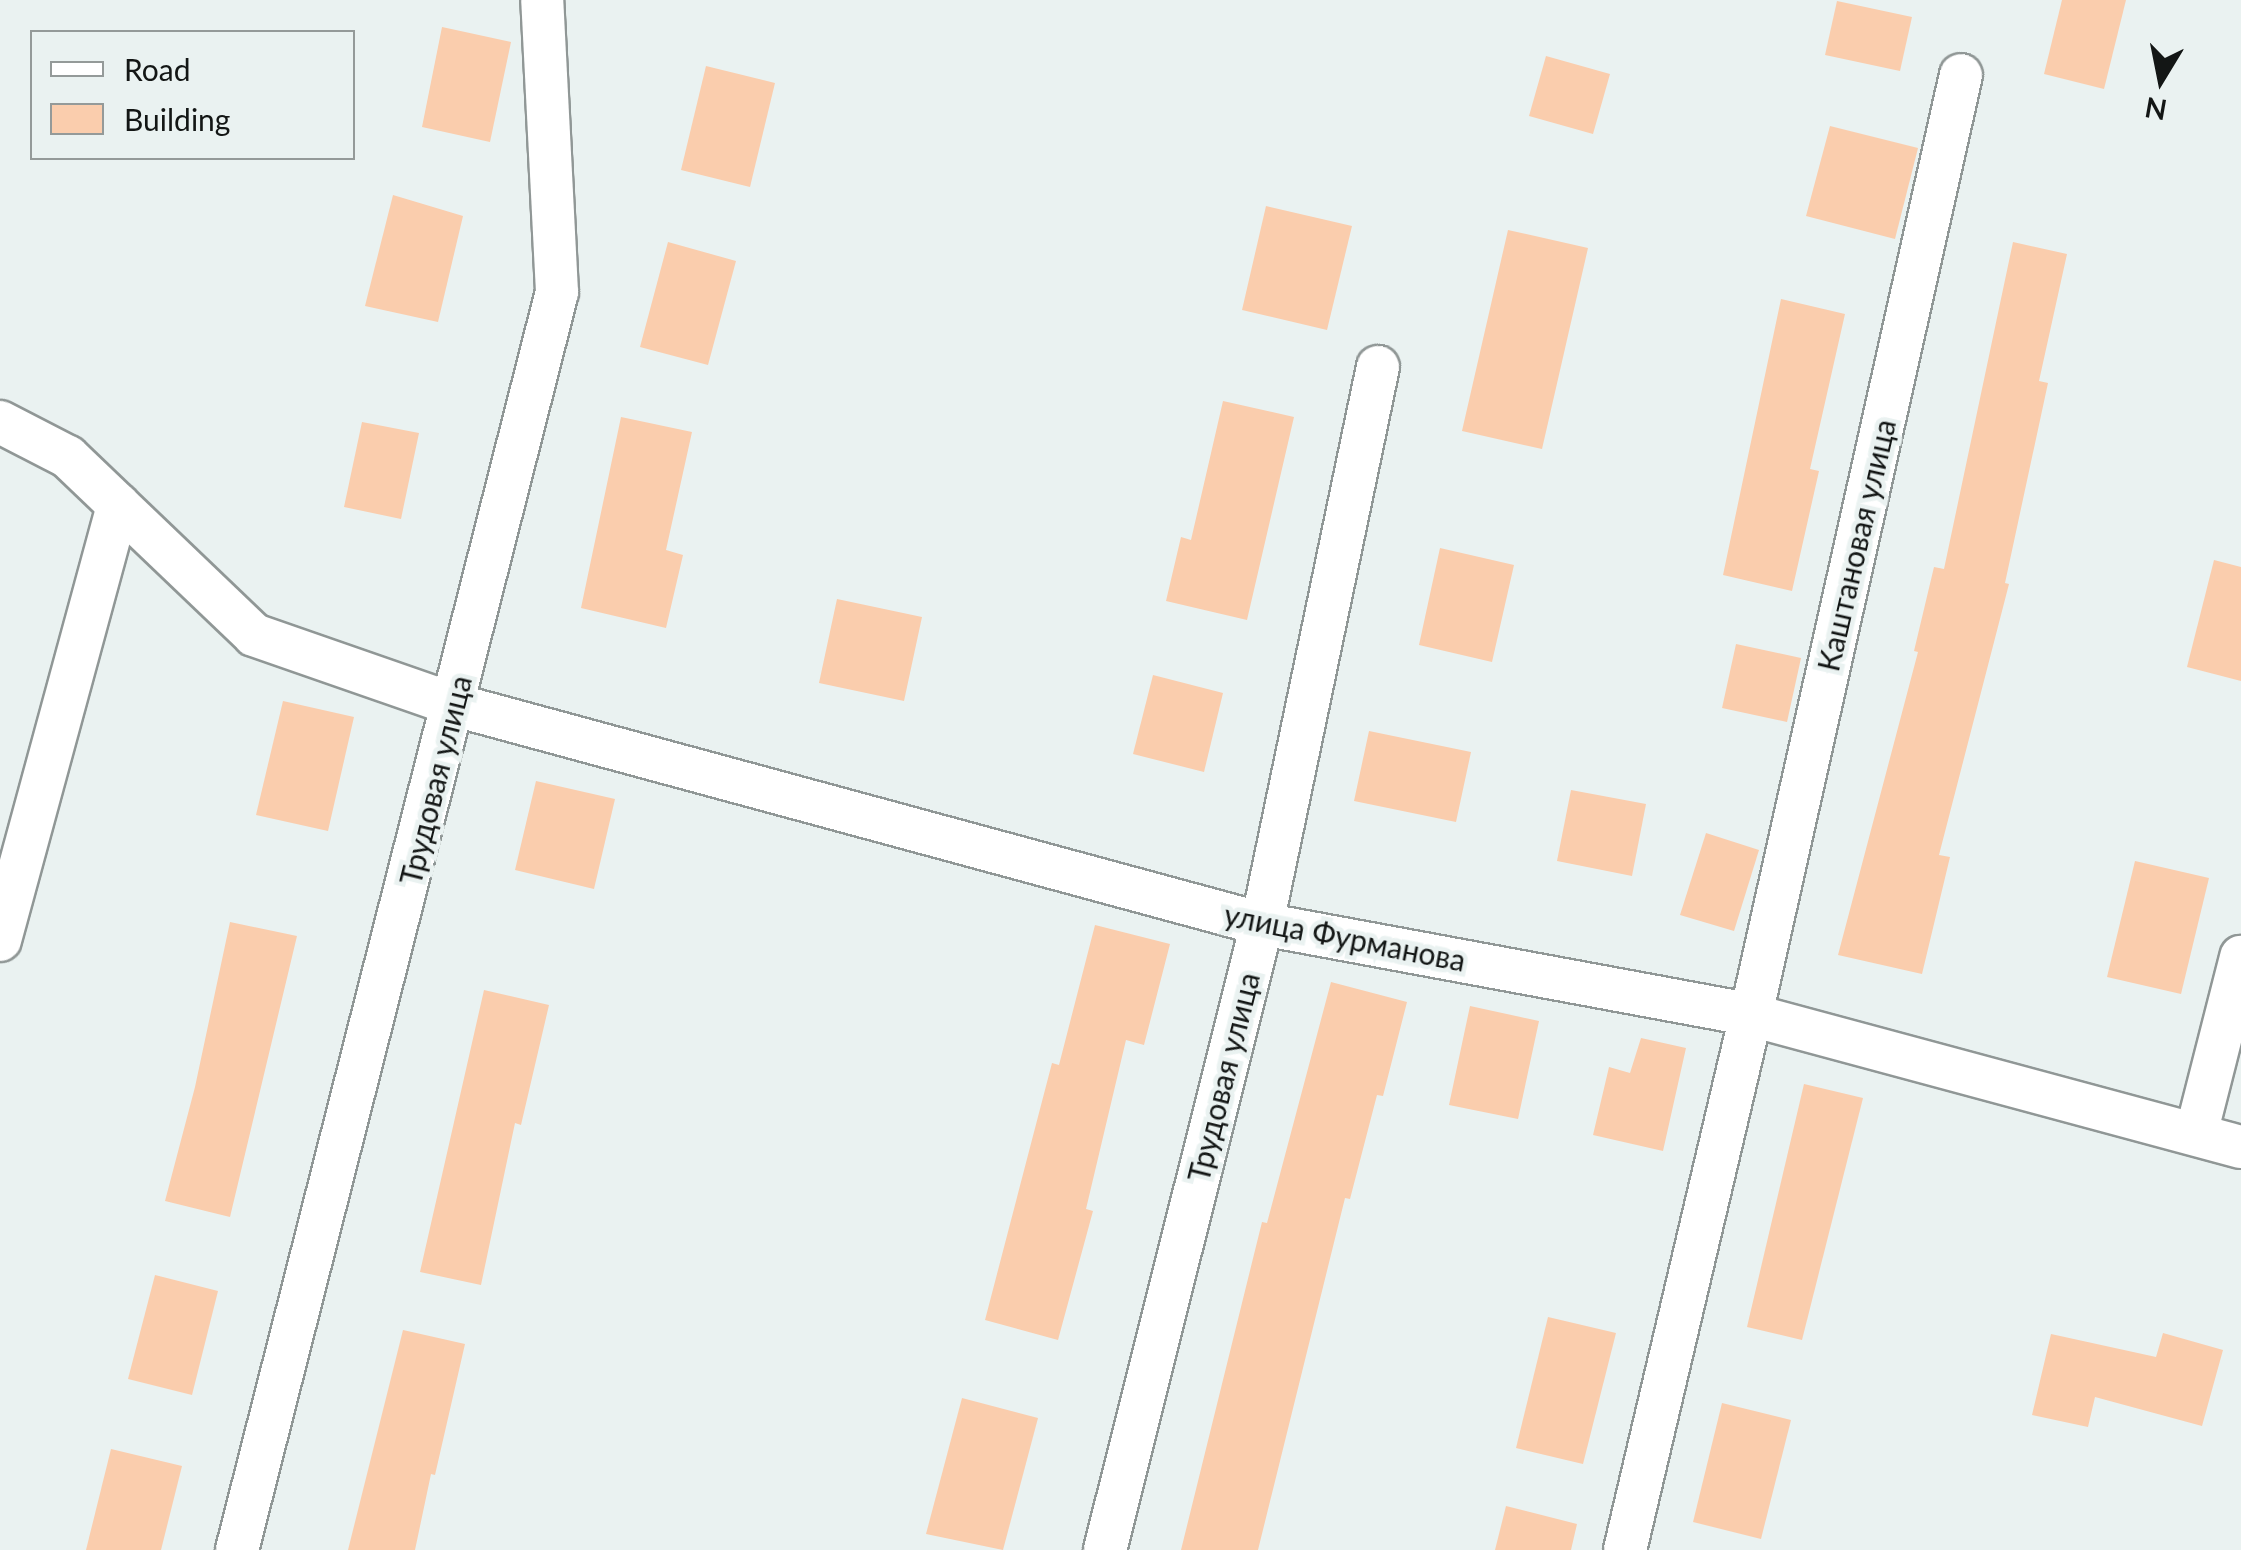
<!DOCTYPE html>
<html>
<head>
<meta charset="utf-8">
<style>
	body { margin:0 }
	#map { position:relative; width:2241px; height:1550px; overflow:hidden; background:#eaf2f1; font-family:Lato,sans-serif }
	div>[style] { position:absolute }
	.building>* { inset:0; background:#facdad }
	.roads { filter:drop-shadow(2px 0 #909796) drop-shadow(-2px 0 #909796) drop-shadow(0 2px #909796) drop-shadow(0 -2px #909796) }
	.minor>* { height:42px; margin:-21px; padding:0 21px; transform-origin:21px; border-radius:21px; background:#fff }
	span { translate:-50% -50%; white-space:nowrap; text-align:center; line-height:1.15; -webkit-text-stroke:9px #eaf2f1; paint-order:stroke }
	.street-label { font-size:30px; color:#131615 }
	.legend { position:absolute; left:30px; top:30px; width:325px; height:130px; box-sizing:border-box; background:#eaf2f1; border:2px solid #949a99; margin:0; padding:12px 18px; list-style:none; font-size:30px; color:#131615 }
	.legend li { display:flex; align-items:center; gap:20px; height:50px }
	.legend b { width:50px; border:2px solid #949a99 }
	.north { position:absolute; left:2111px; top:30px; width:100px; height:100px; -webkit-text-stroke:8px #eaf2f1; paint-order:stroke; rotate:190deg; font-size:28px; font-weight:700; line-height:40px; text-align:center; color:#131615 }
	.north::after { content:''; display:block; margin:auto; width:35px; height:45px; background:#131615; clip-path:polygon(50% 0,100% 100%,50% 72%,0 100%) }
</style>
</head>
<body>
<div id="map">
	<div class="building">
		<i style="clip-path:polygon(2062px 0,2126px 0,2104px 89px,2044px 74px)"></i>
		<i style="clip-path:polygon(1837px 1px,1912px 17px,1900px 71px,1825px 55px)"></i>
		<i style="clip-path:polygon(442px 27px,511px 42px,490px 142px,422px 127px)"></i>
		<i style="clip-path:polygon(1546px 56px,1610px 74px,1593px 134px,1529px 116px)"></i>
		<i style="clip-path:polygon(706px 66px,775px 83px,750px 187px,681px 170px)"></i>
		<i style="clip-path:polygon(1830px 126px,1918px 148px,1895px 239px,1806px 216px)"></i>
		<i style="clip-path:polygon(393px 195px,463px 216px,438px 322px,365px 306px)"></i>
		<i style="clip-path:polygon(1266px 206px,1352px 226px,1327px 330px,1242px 310px)"></i>
		<i style="clip-path:polygon(1508px 230px,1588px 248px,1542px 449px,1462px 431px)"></i>
		<i style="clip-path:polygon(668px 242px,736px 261px,708px 365px,640px 347px)"></i>
		<i style="clip-path:polygon(2013px 242px,2067px 254px,2039px 381px,2048px 383px,2005px 583px,2009px 584px,1939px 855px,1950px 857px,1922px 974px,1838px 955px,1918px 652px,1914px 651px,1934px 567px,1944px 569px)"></i>
		<i style="clip-path:polygon(1781px 299px,1845px 314px,1810px 469px,1819px 471px,1792px 591px,1723px 575px)"></i>
		<i style="clip-path:polygon(1223px 401px,1294px 417px,1247px 620px,1166px 601px,1181px 537px,1191px 540px)"></i>
		<i style="clip-path:polygon(621px 417px,692px 432px,666px 550px,683px 555px,666px 628px,581px 608px)"></i>
		<i style="clip-path:polygon(362px 422px,419px 433px,401px 519px,344px 507px)"></i>
		<i style="clip-path:polygon(1440px 548px,1514px 565px,1492px 662px,1419px 645px)"></i>
		<i style="clip-path:polygon(2214px 560px,2241px 567px,2241px 681px,2187px 667px)"></i>
		<i style="clip-path:polygon(837px 599px,922px 617px,904px 701px,819px 683px)"></i>
		<i style="clip-path:polygon(1736px 644px,1801px 658px,1787px 722px,1722px 708px)"></i>
		<i style="clip-path:polygon(1153px 675px,1223px 693px,1204px 772px,1133px 754px)"></i>
		<i style="clip-path:polygon(283px 701px,354px 717px,328px 831px,256px 815px)"></i>
		<i style="clip-path:polygon(1369px 731px,1471px 752px,1456px 822px,1354px 801px)"></i>
		<i style="clip-path:polygon(536px 781px,615px 799px,594px 889px,515px 870px)"></i>
		<i style="clip-path:polygon(1571px 790px,1646px 804px,1632px 876px,1557px 861px)"></i>
		<i style="clip-path:polygon(1706px 833px,1759px 850px,1734px 931px,1680px 915px)"></i>
		<i style="clip-path:polygon(2135px 861px,2209px 878px,2181px 994px,2107px 977px)"></i>
		<i style="clip-path:polygon(230px 922px,297px 936px,230px 1217px,165px 1201px,195px 1087px)"></i>
		<i style="clip-path:polygon(1095px 925px,1170px 944px,1144px 1045px,1126px 1040px,1086px 1209px,1093px 1211px,1058px 1340px,985px 1320px,1052px 1063px,1059px 1065px)"></i>
		<i style="clip-path:polygon(1331px 982px,1407px 1002px,1383px 1096px,1377px 1095px,1350px 1199px,1345px 1198px,1258px 1550px,1181px 1550px,1262px 1222px,1267px 1223px)"></i>
		<i style="clip-path:polygon(484px 990px,549px 1005px,521px 1125px,515px 1123px,481px 1285px,420px 1272px)"></i>
		<i style="clip-path:polygon(1470px 1006px,1539px 1021px,1518px 1119px,1449px 1105px)"></i>
		<i style="clip-path:polygon(1641px 1038px,1686px 1048px,1663px 1151px,1593px 1135px,1609px 1067px,1630px 1073px)"></i>
		<i style="clip-path:polygon(1804px 1084px,1863px 1098px,1802px 1340px,1747px 1327px)"></i>
		<i style="clip-path:polygon(155px 1275px,218px 1291px,192px 1395px,128px 1379px)"></i>
		<i style="clip-path:polygon(1548px 1317px,1616px 1333px,1583px 1464px,1516px 1448px)"></i>
		<i style="clip-path:polygon(403px 1330px,465px 1344px,435px 1475px,431px 1474px,415px 1550px,348px 1550px)"></i>
		<i style="clip-path:polygon(2163px 1333px,2223px 1350px,2202px 1426px,2095px 1397px,2088px 1427px,2032px 1415px,2051px 1334px,2156px 1357px)"></i>
		<i style="clip-path:polygon(962px 1398px,1038px 1418px,1003px 1550px,926px 1534px)"></i>
		<i style="clip-path:polygon(1722px 1403px,1791px 1420px,1761px 1539px,1693px 1522px)"></i>
		<i style="clip-path:polygon(111px 1449px,182px 1466px,161px 1550px,86px 1550px)"></i>
		<i style="clip-path:polygon(1506px 1506px,1577px 1524px,1571px 1550px,1495px 1550px)"></i>
	</div>
	<div class="roads">
		<div class="minor">
			<i style="left:0;top:422px;width:76px;rotate:27.2deg"></i>
			<i style="left:68px;top:457px;width:257px;rotate:43.7deg"></i>
			<i style="left:254px;top:635px;width:213px;rotate:19.2deg"></i>
			<i style="left:455px;top:705px;width:836px;rotate:15.18deg"></i>
			<i style="left:1262px;top:924px;width:497px;rotate:10.5deg"></i>
			<i style="left:1751px;top:1015px;width:507px;rotate:15.08deg"></i>
			<i style="left:0;top:940px;width:451px;rotate:-74.8deg"></i>
			<i style="left:2196px;top:1134px;width:183px;rotate:-75.7deg"></i>
			<i style="left:237px;top:1550px;width:1298px;rotate:-75.73deg"></i>
			<i style="left:557px;top:292px;width:292px;rotate:-92.9deg"></i>
			<i style="left:1105px;top:1550px;width:645px;rotate:-75.92deg"></i>
			<i style="left:1262px;top:924px;width:569px;rotate:-78.24deg"></i>
			<i style="left:1625px;top:1550px;width:550px;rotate:-76.75deg"></i>
			<i style="left:1751px;top:1015px;width:963px;rotate:-77.41deg"></i>
		</div>
	</div>
	<div class="street-label">
		<span style="left:1856px;top:545px;rotate:-77deg">Каштановая улица</span>
		<span style="left:435px;top:780px;rotate:-76deg">Трудовая улица</span>
		<span style="left:1345px;top:937px;rotate:11deg">улица Фурманова</span>
		<span style="left:1223px;top:1077px;rotate:-76deg">Трудовая улица</span>
	</div>
	<ul class="legend">
	<li><b style="height:12px;background:#fff"></b>Road</li>
	<li><b style="height:28px;background:#facdad"></b>Building</li>
	</ul>
	<div class="north">N</div>
</div>
</body>
</html>
